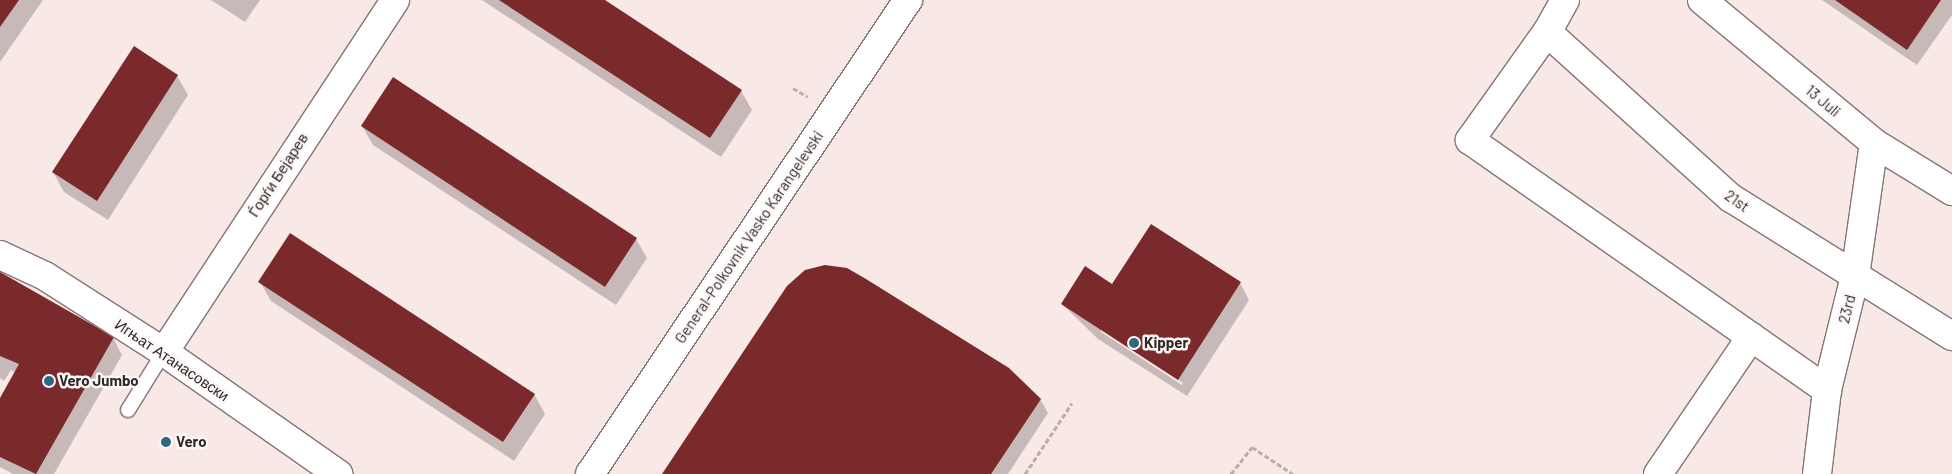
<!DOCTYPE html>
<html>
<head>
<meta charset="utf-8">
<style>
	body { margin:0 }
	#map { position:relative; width:1952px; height:474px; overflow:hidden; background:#f8e8e6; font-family:Barlow,sans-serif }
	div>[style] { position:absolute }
	.shadow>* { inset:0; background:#0003 }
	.building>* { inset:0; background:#7a2a2a }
	.path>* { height:3px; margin-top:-1.5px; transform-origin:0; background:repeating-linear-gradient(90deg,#baadab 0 5px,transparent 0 7.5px) }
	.roads { filter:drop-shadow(1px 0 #847674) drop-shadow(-1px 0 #847674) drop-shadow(0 1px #847674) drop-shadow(0 -1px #847674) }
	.service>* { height:14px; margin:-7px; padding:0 7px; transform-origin:7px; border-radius:7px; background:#fff }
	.minor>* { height:28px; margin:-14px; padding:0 14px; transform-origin:14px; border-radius:14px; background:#fff }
	.tertiary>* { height:28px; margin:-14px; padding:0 14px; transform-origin:14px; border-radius:14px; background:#fff }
	.dots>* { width:14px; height:14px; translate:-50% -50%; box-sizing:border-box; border:2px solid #fef7f7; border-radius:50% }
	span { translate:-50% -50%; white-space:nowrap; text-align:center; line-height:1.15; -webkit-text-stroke:5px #fef7f7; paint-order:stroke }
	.street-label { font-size:15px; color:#2e2827 }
	.poi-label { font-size:15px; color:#2e2827; font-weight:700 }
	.left { translate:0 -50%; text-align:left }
</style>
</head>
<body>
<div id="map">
	<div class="shadow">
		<i style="clip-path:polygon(0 0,43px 0,0 62px)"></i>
		<i style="clip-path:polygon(211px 0,260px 0,245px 22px)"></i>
		<i style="clip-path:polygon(482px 0,603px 0,741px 91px,752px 110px,721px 157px)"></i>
		<i style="clip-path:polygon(1822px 0,1952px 0,1952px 15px,1917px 65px)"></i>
		<i style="clip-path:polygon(177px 76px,188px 95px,108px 220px,64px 192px,53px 172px)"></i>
		<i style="clip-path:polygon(362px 126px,636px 239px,647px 258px,616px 305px,373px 145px)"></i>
		<i style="clip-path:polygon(0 274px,113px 338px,122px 355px,54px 474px,13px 474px,0 467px,0 401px,16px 373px,11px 370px,4px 381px,0 378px)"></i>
		<i style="clip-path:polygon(260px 282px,534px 394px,545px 414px,514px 461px,271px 301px)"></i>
		<i style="clip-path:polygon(evenodd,1240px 283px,1249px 300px,1187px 396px,1098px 339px,1062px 304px,1112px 286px,1240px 283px,1101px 329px,1183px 383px,1182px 385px,1101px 332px,1101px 329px)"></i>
		<i style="clip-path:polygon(1040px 399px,1048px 413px,1008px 474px,663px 474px)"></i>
	</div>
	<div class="building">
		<i style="clip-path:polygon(0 0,19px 0,0 27px)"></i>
		<i style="clip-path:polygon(499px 0,605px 0,742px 90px,710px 138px)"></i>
		<i style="clip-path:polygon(1835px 0,1941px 0,1907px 50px)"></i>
		<i style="clip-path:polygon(134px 46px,178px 75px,97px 201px,52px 172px)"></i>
		<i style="clip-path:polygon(393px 77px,637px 238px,605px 287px,361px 126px)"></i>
		<i style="clip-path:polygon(1151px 224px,1241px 282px,1178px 380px,1061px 304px,1085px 266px,1112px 284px)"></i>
		<i style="clip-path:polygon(290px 233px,535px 394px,503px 442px,258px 282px)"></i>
		<i style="clip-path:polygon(825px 265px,847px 268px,866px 279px,1009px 368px,1041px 399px,991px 474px,662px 474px,787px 286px,805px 270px)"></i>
		<i style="clip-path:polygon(0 272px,114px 337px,36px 474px,0 457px,0 398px,19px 364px,0 356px)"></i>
	</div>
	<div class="path">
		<i style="left:793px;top:88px;width:17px;rotate:31deg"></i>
		<i style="left:1025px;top:474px;width:85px;rotate:-56.5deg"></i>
		<i style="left:1231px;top:474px;width:34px;rotate:-52deg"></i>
		<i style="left:1252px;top:447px;width:49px;rotate:33.4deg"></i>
	</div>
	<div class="roads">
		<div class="service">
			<i style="left:128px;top:410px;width:68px;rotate:-58.2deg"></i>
		</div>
		<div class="minor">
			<i style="left:1565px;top:0;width:37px;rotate:119deg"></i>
			<i style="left:1547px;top:32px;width:133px;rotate:125.5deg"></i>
			<i style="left:1470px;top:140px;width:436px;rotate:35deg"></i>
			<i style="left:1702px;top:0;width:224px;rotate:39.7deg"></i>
			<i style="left:1874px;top:143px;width:92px;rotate:31.6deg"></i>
			<i style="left:1547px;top:32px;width:248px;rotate:42.1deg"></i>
			<i style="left:1731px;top:198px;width:261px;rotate:32deg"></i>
			<i style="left:0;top:255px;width:50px;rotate:25deg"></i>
			<i style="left:45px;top:276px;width:141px;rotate:32.6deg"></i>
			<i style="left:164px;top:352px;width:213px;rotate:35deg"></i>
			<i style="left:164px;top:352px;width:421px;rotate:-56.7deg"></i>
			<i style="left:1658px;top:474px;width:166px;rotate:-55.8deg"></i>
			<i style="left:1817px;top:474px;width:85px;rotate:-83.2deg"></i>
			<i style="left:1827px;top:390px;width:117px;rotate:-76.2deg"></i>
			<i style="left:1855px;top:276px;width:134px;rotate:-81.9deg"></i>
		</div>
		<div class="tertiary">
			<i style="left:590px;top:474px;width:571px;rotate:-56.14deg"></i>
		</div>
	</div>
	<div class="dots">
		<i style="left:1134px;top:343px;background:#2e6881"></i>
		<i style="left:49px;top:381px;background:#2e6881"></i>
		<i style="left:166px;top:442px;background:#2e6881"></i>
	</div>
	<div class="street-label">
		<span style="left:1823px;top:101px;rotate:40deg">13 Juli</span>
		<span style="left:278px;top:175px;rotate:-57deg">Ѓорѓи Бејарев</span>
		<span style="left:1737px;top:201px;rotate:35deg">21st</span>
		<span style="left:749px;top:237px;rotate:-56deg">General-Polkovnik Vasko Karangelevski</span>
		<span style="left:1847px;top:309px;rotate:-76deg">23rd</span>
		<span style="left:172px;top:360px;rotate:34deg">Игњат Атанасовски</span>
	</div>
	<div class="poi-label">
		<span class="left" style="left:1144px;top:343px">Kipper</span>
		<span class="left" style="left:59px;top:381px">Vero Jumbo</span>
		<span class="left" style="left:176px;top:442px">Vero</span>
	</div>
</div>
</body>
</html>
